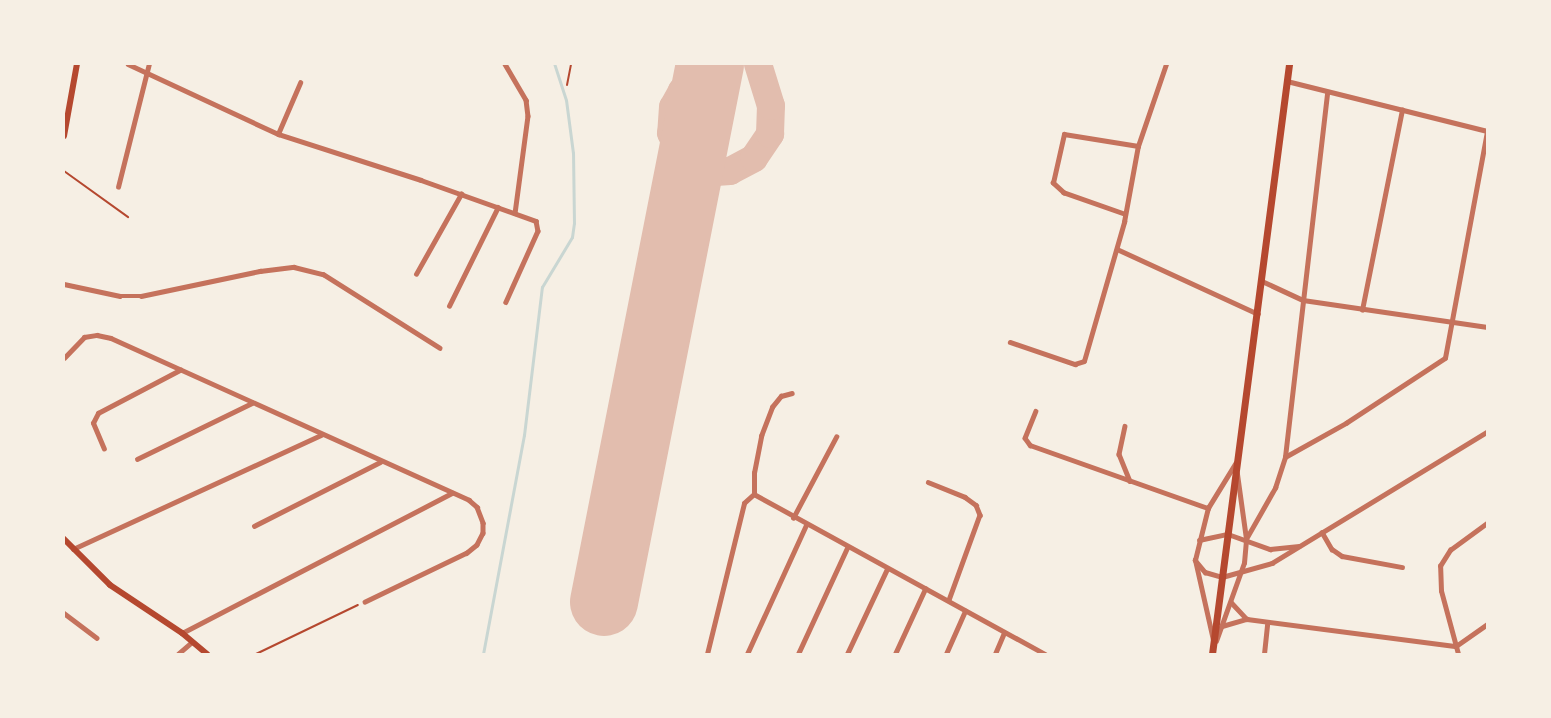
<!DOCTYPE html>
<html>
<head>
<meta charset="utf-8">
<style>
	body { margin:0 }
	#map { position:relative; width:1551px; height:718px; overflow:hidden; background:#f6efe4; font-family:Overpass,sans-serif }
	div>[style] { position:absolute }
	.stream>* { height:3px; margin:-1.5px; padding:0 1.5px; transform-origin:1.5px; border-radius:1.5px; background:#c9d6d2 }
	.taxiway>* { height:28px; margin:-14px; padding:0 14px; transform-origin:14px; border-radius:14px; background:#e2bdae }
	.runway>* { height:68px; margin:-34px; padding:0 34px; transform-origin:34px; border-radius:34px; background:#e2bdae }
	.path>* { height:2px; margin:-1px; padding:0 1px; transform-origin:1px; border-radius:1px; background:#b5482f }
	.minor>* { height:4.5px; margin:-2.25px; padding:0 2.25px; transform-origin:2.25px; border-radius:2.25px; background:#c5725c }
	.secondary>* { height:6px; margin:-3px; padding:0 3px; transform-origin:3px; border-radius:3px; background:#b5482f }
	.primary>* { height:7px; margin:-3.5px; padding:0 3.5px; transform-origin:3.5px; border-radius:3.5px; background:#b5482f }
	span { translate:-50% -50%; white-space:nowrap; text-align:center; line-height:1.15; -webkit-text-stroke:4px #f6efe4; paint-order:stroke }
	.frame { position:absolute; inset:0; border:65px solid #f6efe4; pointer-events:none }
</style>
</head>
<body>
<div id="map">
	<div class="stream">
		<i style="left:483px;top:654px;width:223px;rotate:-79.4deg"></i>
		<i style="left:524px;top:435px;width:149px;rotate:-83.1deg"></i>
		<i style="left:542px;top:287px;width:58px;rotate:-59deg"></i>
		<i style="left:572px;top:237px;width:14px;rotate:-82deg"></i>
		<i style="left:574px;top:223px;width:70px;rotate:-90.8deg"></i>
		<i style="left:573px;top:153px;width:53px;rotate:-97.5deg"></i>
		<i style="left:566px;top:100px;width:38px;rotate:-108deg"></i>
	</div>
	<div class="taxiway">
		<i style="left:706px;top:64px;width:36px;rotate:132deg"></i>
		<i style="left:682px;top:91px;width:18px;rotate:119deg"></i>
		<i style="left:673px;top:107px;width:26px;rotate:94deg"></i>
		<i style="left:671px;top:133px;width:17px;rotate:65deg"></i>
		<i style="left:678px;top:148px;width:18px;rotate:45deg"></i>
		<i style="left:691px;top:161px;width:27px;rotate:24deg"></i>
		<i style="left:716px;top:172px;width:14px;rotate:-4deg"></i>
		<i style="left:730px;top:171px;width:27px;rotate:-28deg"></i>
		<i style="left:754px;top:158px;width:29px;rotate:-56deg"></i>
		<i style="left:770px;top:134px;width:28px;rotate:-88deg"></i>
		<i style="left:771px;top:106px;width:44px;rotate:-107.2deg"></i>
	</div>
	<div class="runway">
		<i style="left:604px;top:602px;width:548px;rotate:-78.85deg"></i>
	</div>
	<div class="path">
		<i style="left:567px;top:85px;width:21px;rotate:-79deg"></i>
		<i style="left:64px;top:171px;width:79px;rotate:35.7deg"></i>
		<i style="left:256px;top:654px;width:113px;rotate:-25.7deg"></i>
	</div>
	<div class="minor">
		<i style="left:128px;top:64px;width:166px;rotate:25deg"></i>
		<i style="left:278px;top:134px;width:150px;rotate:17.8deg"></i>
		<i style="left:421px;top:180px;width:122px;rotate:19.6deg"></i>
		<i style="left:536px;top:221px;width:10px;rotate:79deg"></i>
		<i style="left:538px;top:231px;width:78px;rotate:114.3deg"></i>
		<i style="left:505px;top:64px;width:42px;rotate:59.7deg"></i>
		<i style="left:526px;top:100px;width:16px;rotate:83deg"></i>
		<i style="left:528px;top:116px;width:98px;rotate:97.6deg"></i>
		<i style="left:1287px;top:81px;width:206px;rotate:14deg"></i>
		<i style="left:278px;top:134px;width:56px;rotate:-66.7deg"></i>
		<i style="left:118px;top:187px;width:127px;rotate:-75.9deg"></i>
		<i style="left:1124px;top:214px;width:64px;rotate:-160.7deg"></i>
		<i style="left:1064px;top:193px;width:15px;rotate:-138deg"></i>
		<i style="left:1053px;top:183px;width:50px;rotate:-77.3deg"></i>
		<i style="left:1064px;top:134px;width:75px;rotate:9.2deg"></i>
		<i style="left:1117px;top:249px;width:155px;rotate:24.7deg"></i>
		<i style="left:416px;top:274px;width:92px;rotate:-60.6deg"></i>
		<i style="left:1262px;top:281px;width:45px;rotate:24.9deg"></i>
		<i style="left:1303px;top:300px;width:186px;rotate:8.3deg"></i>
		<i style="left:64px;top:284px;width:57px;rotate:12.1deg"></i>
		<i style="left:120px;top:296px;width:21px"></i>
		<i style="left:141px;top:296px;width:122px;rotate:-11.9deg"></i>
		<i style="left:260px;top:271px;width:34px;rotate:-7deg"></i>
		<i style="left:294px;top:267px;width:30px;rotate:14deg"></i>
		<i style="left:323px;top:274px;width:138px;rotate:32.3deg"></i>
		<i style="left:449px;top:306px;width:110px;rotate:-63.7deg"></i>
		<i style="left:1362px;top:310px;width:204px;rotate:-78.7deg"></i>
		<i style="left:1010px;top:342px;width:69px;rotate:18.7deg"></i>
		<i style="left:1075px;top:364px;width:9px;rotate:-18deg"></i>
		<i style="left:1084px;top:361px;width:145px;rotate:-73.9deg"></i>
		<i style="left:1124px;top:222px;width:77px;rotate:-79.6deg"></i>
		<i style="left:1138px;top:146px;width:87px;rotate:-71.1deg"></i>
		<i style="left:64px;top:358px;width:29px;rotate:-46deg"></i>
		<i style="left:84px;top:337px;width:13px;rotate:-9deg"></i>
		<i style="left:97px;top:335px;width:14px;rotate:12deg"></i>
		<i style="left:111px;top:338px;width:393px;rotate:24.3deg"></i>
		<i style="left:469px;top:500px;width:11px;rotate:41deg"></i>
		<i style="left:477px;top:507px;width:17px;rotate:69deg"></i>
		<i style="left:483px;top:523px;width:10px;rotate:90deg"></i>
		<i style="left:483px;top:533px;width:13px;rotate:117deg"></i>
		<i style="left:477px;top:545px;width:13px;rotate:141deg"></i>
		<i style="left:467px;top:553px;width:113px;rotate:154.3deg"></i>
		<i style="left:1036px;top:411px;width:29px;rotate:112deg"></i>
		<i style="left:1025px;top:438px;width:9px;rotate:54deg"></i>
		<i style="left:1030px;top:445px;width:189px;rotate:19.5deg"></i>
		<i style="left:1125px;top:426px;width:29px;rotate:102deg"></i>
		<i style="left:1119px;top:454px;width:29px;rotate:68deg"></i>
		<i style="left:104px;top:449px;width:28px;rotate:-113deg"></i>
		<i style="left:93px;top:423px;width:11px;rotate:-63deg"></i>
		<i style="left:98px;top:413px;width:93px;rotate:-27.7deg"></i>
		<i style="left:1285px;top:457px;width:70px;rotate:-29.1deg"></i>
		<i style="left:1346px;top:423px;width:118px;rotate:-33.3deg"></i>
		<i style="left:1445px;top:358px;width:231px;rotate:-79.5deg"></i>
		<i style="left:137px;top:459px;width:128px;rotate:-26deg"></i>
		<i style="left:928px;top:482px;width:40px;rotate:22deg"></i>
		<i style="left:965px;top:497px;width:14px;rotate:36deg"></i>
		<i style="left:976px;top:505px;width:11px;rotate:68deg"></i>
		<i style="left:980px;top:515px;width:90px;rotate:110deg"></i>
		<i style="left:754px;top:494px;width:332px;rotate:28.8deg"></i>
		<i style="left:793px;top:518px;width:92px;rotate:-62deg"></i>
		<i style="left:254px;top:526px;width:141px;rotate:-26.9deg"></i>
		<i style="left:1322px;top:532px;width:20px;rotate:60deg"></i>
		<i style="left:1332px;top:549px;width:12px;rotate:35deg"></i>
		<i style="left:1342px;top:556px;width:61px;rotate:10.4deg"></i>
		<i style="left:1246px;top:539px;width:59px;rotate:-60.4deg"></i>
		<i style="left:1275px;top:488px;width:33px;rotate:-72deg"></i>
		<i style="left:1285px;top:457px;width:367px;rotate:-83.4deg"></i>
		<i style="left:1199px;top:540px;width:30px;rotate:-12deg"></i>
		<i style="left:1228px;top:534px;width:45px;rotate:19.7deg"></i>
		<i style="left:1270px;top:549px;width:29px;rotate:-6deg"></i>
		<i style="left:73px;top:549px;width:273px;rotate:-24.7deg"></i>
		<i style="left:1195px;top:560px;width:16px;rotate:50deg"></i>
		<i style="left:1205px;top:572px;width:18px;rotate:16deg"></i>
		<i style="left:1222px;top:577px;width:52px;rotate:-15.6deg"></i>
		<i style="left:1272px;top:563px;width:252px;rotate:-31.4deg"></i>
		<i style="left:1231px;top:602px;width:23px;rotate:47deg"></i>
		<i style="left:64px;top:613px;width:41px;rotate:37.1deg"></i>
		<i style="left:1222px;top:626px;width:26px;rotate:-16deg"></i>
		<i style="left:1247px;top:619px;width:211px;rotate:7.4deg"></i>
		<i style="left:1456px;top:646px;width:38px;rotate:-35deg"></i>
		<i style="left:182px;top:633px;width:304px;rotate:-27.4deg"></i>
		<i style="left:1213px;top:640px;width:82px;rotate:-102.7deg"></i>
		<i style="left:1195px;top:560px;width:54px;rotate:-76deg"></i>
		<i style="left:1208px;top:508px;width:52px;rotate:-58.5deg"></i>
		<i style="left:1216px;top:641px;width:83px;rotate:-70.3deg"></i>
		<i style="left:1244px;top:563px;width:24px;rotate:-85deg"></i>
		<i style="left:1246px;top:539px;width:66px;rotate:-97.9deg"></i>
		<i style="left:178px;top:654px;width:18px;rotate:-41deg"></i>
		<i style="left:707px;top:654px;width:155px;rotate:-76.2deg"></i>
		<i style="left:744px;top:503px;width:13px;rotate:-42deg"></i>
		<i style="left:754px;top:494px;width:21px;rotate:-90deg"></i>
		<i style="left:754px;top:473px;width:38px;rotate:-79deg"></i>
		<i style="left:761px;top:436px;width:31px;rotate:-69deg"></i>
		<i style="left:772px;top:407px;width:14px;rotate:-51deg"></i>
		<i style="left:781px;top:396px;width:11px;rotate:-15deg"></i>
		<i style="left:747px;top:654px;width:142px;rotate:-65.4deg"></i>
		<i style="left:798px;top:654px;width:117px;rotate:-65.2deg"></i>
		<i style="left:847px;top:654px;width:94px;rotate:-64.8deg"></i>
		<i style="left:895px;top:654px;width:72px;rotate:-65.2deg"></i>
		<i style="left:946px;top:654px;width:47px;rotate:-66.2deg"></i>
		<i style="left:995px;top:654px;width:23px;rotate:-67deg"></i>
		<i style="left:1264px;top:654px;width:31px;rotate:-84deg"></i>
		<i style="left:1458px;top:654px;width:65px;rotate:-105.1deg"></i>
		<i style="left:1441px;top:591px;width:25px;rotate:-92deg"></i>
		<i style="left:1440px;top:566px;width:19px;rotate:-58deg"></i>
		<i style="left:1450px;top:550px;width:46px;rotate:-36.1deg"></i>
	</div>
	<div class="secondary">
		<i style="left:64px;top:136px;width:73px;rotate:-79.8deg"></i>
		<i style="left:64px;top:539px;width:65px;rotate:45deg"></i>
		<i style="left:110px;top:585px;width:87px;rotate:33.7deg"></i>
		<i style="left:182px;top:633px;width:33px;rotate:40deg"></i>
	</div>
	<div class="primary">
		<i style="left:1212px;top:654px;width:595px;rotate:-82.56deg"></i>
	</div>
	<div class="frame"></div>
</div>
</body>
</html>
